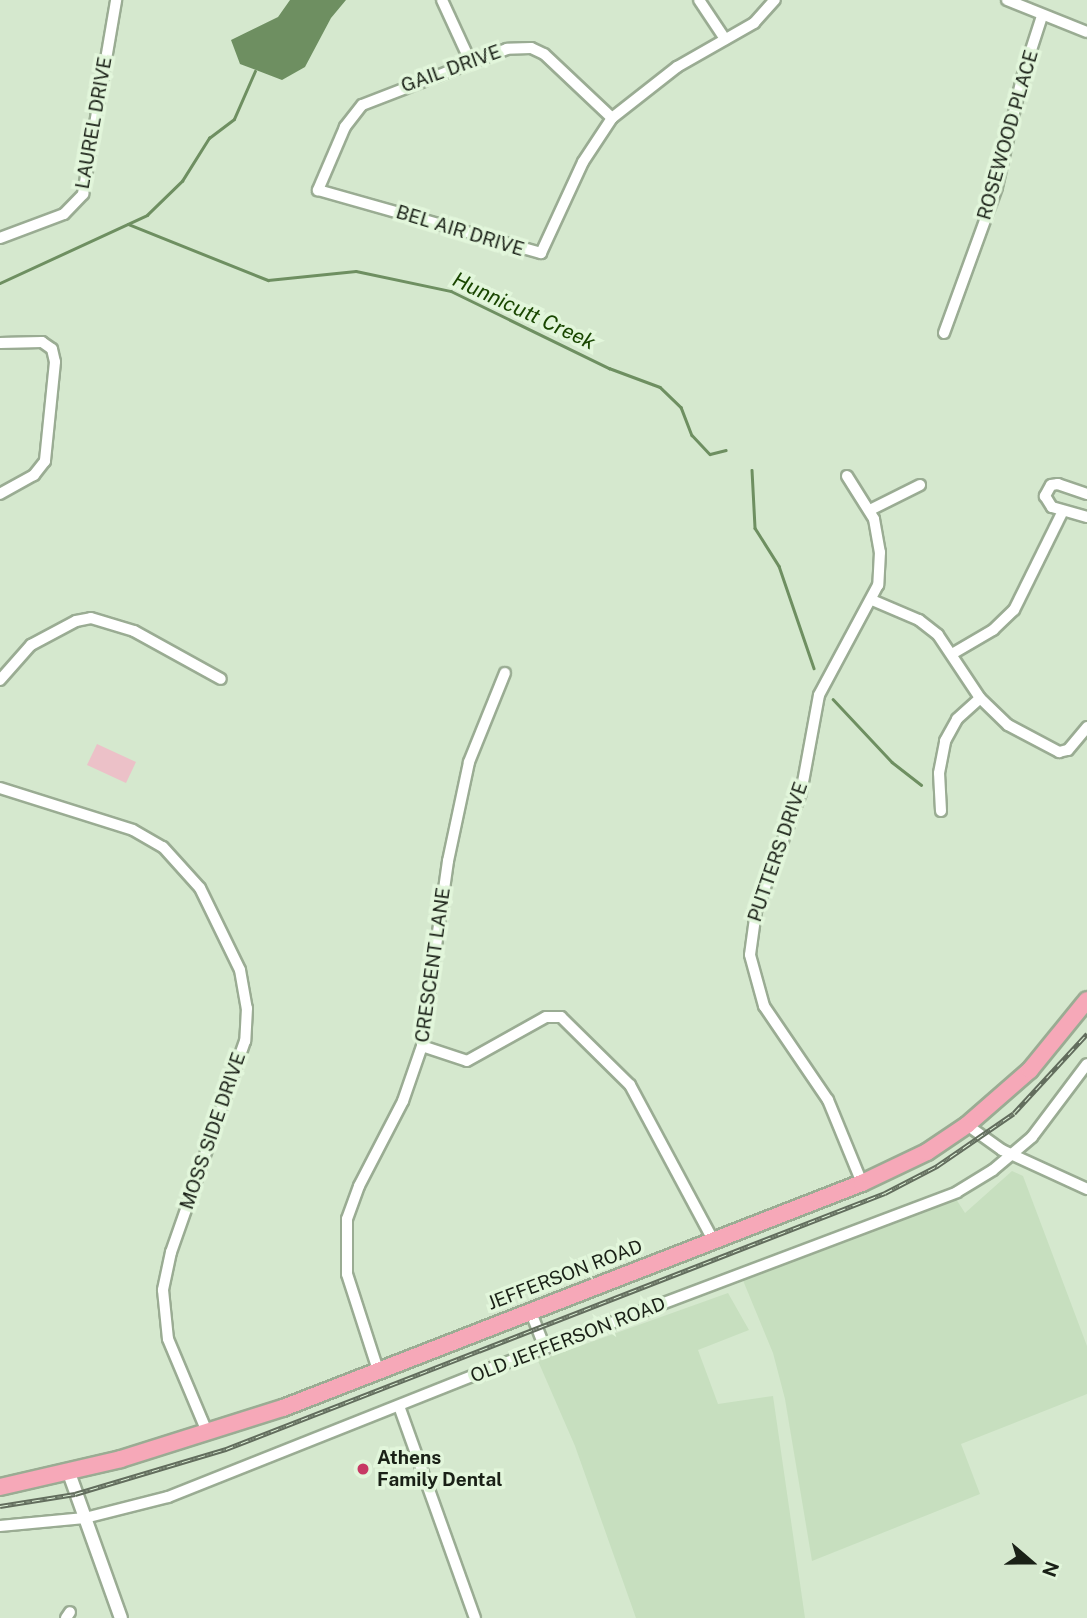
<!DOCTYPE html>
<html>
<head>
<meta charset="utf-8">
<style>
	body { margin:0 }
	#map { position:relative; width:1087px; height:1618px; overflow:hidden; background:#d5e8ce; font-family:"Public Sans",sans-serif }
	div>[style] { position:absolute }
	.built>* { inset:0; background:#c7dfbf }
	.green>* { inset:0; background:#ecc1c8 }
	.water>* { inset:0; background:#6e8f61 }
	.stream>* { height:2.5px; margin:-1.25px; padding:0 1.25px; transform-origin:1.25px; border-radius:1.25px; background:#6e8f61 }
	.roads { filter:drop-shadow(2px 0 #9aac93) drop-shadow(-2px 0 #9aac93) drop-shadow(0 2px #9aac93) drop-shadow(0 -2px #9aac93) }
	.minor>* { height:10px; margin:-5px; padding:0 5px; transform-origin:5px; border-radius:5px; background:#fff }
	.tertiary>* { height:12px; margin:-6px; padding:0 6px; transform-origin:6px; border-radius:6px; background:#fff }
	.trunk>* { height:16px; margin:-8px; padding:0 8px; transform-origin:8px; border-radius:8px; background:#f6a8b8 }
	.rail>* { height:5px; margin-top:-2.5px; transform-origin:0; background:repeating-linear-gradient(90deg,#e2f6db 0 8px,#626d5d 0 16px); box-sizing:border-box; border-block:2px solid #626d5d }
	.dots>* { width:19px; height:19px; translate:-50% -50%; box-sizing:border-box; border:4px solid #e2f6db; border-radius:50% }
	span { translate:-50% -50%; white-space:nowrap; text-align:center; line-height:1.15; -webkit-text-stroke:7px #e2f6db; paint-order:stroke }
	.street-label { font-size:19px; color:#1a2117 }
	.poi-label { font-size:19px; color:#1a2117; font-weight:700 }
	.left { translate:0 -50%; text-align:left }
	.water-label { font-size:21px; color:#194600; font-style:italic }
	.north { position:absolute; left:996px; top:1527px; width:70px; height:70px; -webkit-text-stroke:5px #e2f6db; paint-order:stroke; rotate:110deg; font-size:19px; font-weight:700; line-height:28px; text-align:center; color:#1a2117 }
	.north::after { content:''; display:block; margin:auto; width:24px; height:32px; background:#1a2117; clip-path:polygon(50% 0,100% 100%,50% 72%,0 100%) }
</style>
</head>
<body>
<div id="map">
	<div class="built">
		<i style="clip-path:polygon(1012px 1171px,1023px 1176px,1087px 1346px,1087px 1394px,961px 1444px,980px 1494px,812px 1561px,785px 1399px,773px 1353px,742px 1278px,956px 1199px,965px 1213px)"></i>
		<i style="clip-path:polygon(728px 1293px,749px 1330px,698px 1350px,718px 1404px,773px 1396px,805px 1618px,636px 1618px,575px 1446px,538px 1361px)"></i>
	</div>
	<div class="green">
		<i style="clip-path:polygon(97px 744px,136px 762px,126px 783px,87px 765px)"></i>
	</div>
	<div class="water">
		<i style="clip-path:polygon(290px 0,346px 0,331px 18px,305px 67px,282px 80px,240px 64px,231px 40px,278px 17px)"></i>
	</div>
	<div class="stream">
		<i style="left:128px;top:224px;width:151px;rotate:21.8deg"></i>
		<i style="left:268px;top:280px;width:88px;rotate:-5.8deg"></i>
		<i style="left:356px;top:271px;width:97px;rotate:11.9deg"></i>
		<i style="left:451px;top:291px;width:176px;rotate:26deg"></i>
		<i style="left:609px;top:368px;width:54px;rotate:20.4deg"></i>
		<i style="left:660px;top:387px;width:29px;rotate:44deg"></i>
		<i style="left:681px;top:407px;width:30px;rotate:69deg"></i>
		<i style="left:692px;top:435px;width:26px;rotate:47deg"></i>
		<i style="left:710px;top:454px;width:16px;rotate:-14deg"></i>
		<i style="left:0;top:283px;width:162px;rotate:-24.8deg"></i>
		<i style="left:147px;top:215px;width:49px;rotate:-44.2deg"></i>
		<i style="left:182px;top:181px;width:51px;rotate:-57.9deg"></i>
		<i style="left:209px;top:138px;width:31px;rotate:-37deg"></i>
		<i style="left:234px;top:119px;width:52px;rotate:-66.4deg"></i>
		<i style="left:752px;top:470px;width:58px;rotate:87deg"></i>
		<i style="left:755px;top:528px;width:45px;rotate:57.7deg"></i>
		<i style="left:779px;top:566px;width:108px;rotate:71.1deg"></i>
		<i style="left:833px;top:699px;width:86px;rotate:46.9deg"></i>
		<i style="left:892px;top:762px;width:37px;rotate:38deg"></i>
	</div>
	<div class="roads">
		<div class="minor">
			<i style="left:442px;top:0;width:67px;rotate:65.3deg"></i>
			<i style="left:699px;top:0;width:47px;rotate:56.3deg"></i>
			<i style="left:1007px;top:0;width:86px;rotate:21.8deg"></i>
			<i style="left:612px;top:118px;width:93px;rotate:-136.7deg"></i>
			<i style="left:544px;top:54px;width:14px;rotate:-155deg"></i>
			<i style="left:531px;top:48px;width:24px;rotate:178deg"></i>
			<i style="left:507px;top:49px;width:155px;rotate:158.9deg"></i>
			<i style="left:362px;top:105px;width:28px;rotate:128deg"></i>
			<i style="left:345px;top:127px;width:69px;rotate:113.2deg"></i>
			<i style="left:318px;top:190px;width:232px;rotate:15.8deg"></i>
			<i style="left:541px;top:253px;width:100px;rotate:-65.2deg"></i>
			<i style="left:583px;top:162px;width:53px;rotate:-56.6deg"></i>
			<i style="left:612px;top:118px;width:83px;rotate:-38.1deg"></i>
			<i style="left:677px;top:67px;width:89px;rotate:-29.7deg"></i>
			<i style="left:754px;top:23px;width:31px;rotate:-48deg"></i>
			<i style="left:0;top:238px;width:68px;rotate:-20.6deg"></i>
			<i style="left:64px;top:214px;width:28px;rotate:-46deg"></i>
			<i style="left:83px;top:194px;width:197px;rotate:-80.3deg"></i>
			<i style="left:944px;top:333px;width:155px;rotate:-70deg"></i>
			<i style="left:997px;top:187px;width:112px;rotate:-77.1deg"></i>
			<i style="left:1022px;top:78px;width:65px;rotate:-72.1deg"></i>
			<i style="left:0;top:343px;width:42px;rotate:-1.4deg"></i>
			<i style="left:42px;top:342px;width:12px;rotate:35deg"></i>
			<i style="left:52px;top:349px;width:13px;rotate:77deg"></i>
			<i style="left:55px;top:362px;width:100px;rotate:95.8deg"></i>
			<i style="left:45px;top:461px;width:18px;rotate:128deg"></i>
			<i style="left:34px;top:475px;width:39px;rotate:151deg"></i>
			<i style="left:847px;top:476px;width:51px;rotate:57.9deg"></i>
			<i style="left:874px;top:519px;width:34px;rotate:80deg"></i>
			<i style="left:880px;top:552px;width:33px;rotate:93deg"></i>
			<i style="left:878px;top:585px;width:125px;rotate:118.2deg"></i>
			<i style="left:819px;top:695px;width:100px;rotate:100.4deg"></i>
			<i style="left:801px;top:793px;width:126px;rotate:110.9deg"></i>
			<i style="left:756px;top:911px;width:44px;rotate:97.8deg"></i>
			<i style="left:750px;top:955px;width:53px;rotate:74.6deg"></i>
			<i style="left:764px;top:1006px;width:114px;rotate:55.8deg"></i>
			<i style="left:828px;top:1100px;width:90px;rotate:67.7deg"></i>
			<i style="left:1087px;top:494px;width:31px;rotate:-161deg"></i>
			<i style="left:1058px;top:484px;width:7px;rotate:172deg"></i>
			<i style="left:1051px;top:485px;width:13px;rotate:119deg"></i>
			<i style="left:1045px;top:496px;width:13px;rotate:58deg"></i>
			<i style="left:1052px;top:507px;width:36px;rotate:16deg"></i>
			<i style="left:870px;top:510px;width:56px;rotate:-26.6deg"></i>
			<i style="left:872px;top:600px;width:51px;rotate:23.1deg"></i>
			<i style="left:919px;top:620px;width:24px;rotate:38deg"></i>
			<i style="left:938px;top:635px;width:76px;rotate:56.3deg"></i>
			<i style="left:980px;top:698px;width:39px;rotate:44deg"></i>
			<i style="left:1008px;top:725px;width:58px;rotate:27.9deg"></i>
			<i style="left:1059px;top:752px;width:9px;rotate:-13deg"></i>
			<i style="left:1068px;top:750px;width:30px;rotate:-50deg"></i>
			<i style="left:952px;top:654px;width:48px;rotate:-30.3deg"></i>
			<i style="left:993px;top:630px;width:29px;rotate:-44deg"></i>
			<i style="left:1014px;top:610px;width:110px;rotate:-63.7deg"></i>
			<i style="left:0;top:680px;width:47px;rotate:-48.5deg"></i>
			<i style="left:31px;top:645px;width:51px;rotate:-28.1deg"></i>
			<i style="left:76px;top:621px;width:15px;rotate:-11deg"></i>
			<i style="left:91px;top:618px;width:45px;rotate:16.8deg"></i>
			<i style="left:134px;top:631px;width:99px;rotate:28.9deg"></i>
			<i style="left:0;top:788px;width:139px;rotate:17.5deg"></i>
			<i style="left:133px;top:830px;width:34px;rotate:30deg"></i>
			<i style="left:163px;top:847px;width:55px;rotate:47.9deg"></i>
			<i style="left:200px;top:888px;width:91px;rotate:64deg"></i>
			<i style="left:240px;top:970px;width:39px;rotate:80deg"></i>
			<i style="left:247px;top:1008px;width:33px;rotate:93deg"></i>
			<i style="left:245px;top:1041px;width:224px;rotate:109.3deg"></i>
			<i style="left:171px;top:1252px;width:39px;rotate:102deg"></i>
			<i style="left:163px;top:1290px;width:49px;rotate:84.2deg"></i>
			<i style="left:168px;top:1339px;width:103px;rotate:67.2deg"></i>
			<i style="left:941px;top:811px;width:38px;rotate:-93deg"></i>
			<i style="left:939px;top:773px;width:33px;rotate:-79deg"></i>
			<i style="left:945px;top:741px;width:25px;rotate:-61deg"></i>
			<i style="left:957px;top:719px;width:31px;rotate:-42deg"></i>
			<i style="left:422px;top:1046px;width:47px;rotate:18.4deg"></i>
			<i style="left:467px;top:1061px;width:90px;rotate:-29.1deg"></i>
			<i style="left:546px;top:1017px;width:15px"></i>
			<i style="left:561px;top:1017px;width:97px;rotate:44.6deg"></i>
			<i style="left:630px;top:1085px;width:176px;rotate:61.8deg"></i>
			<i style="left:967px;top:1125px;width:43px;rotate:35.5deg"></i>
			<i style="left:1002px;top:1150px;width:94px;rotate:24.6deg"></i>
			<i style="left:530px;top:1310px;width:41px;rotate:68.5deg"></i>
			<i style="left:378px;top:1370px;width:101px;rotate:-107.9deg"></i>
			<i style="left:347px;top:1274px;width:55px;rotate:-90deg"></i>
			<i style="left:347px;top:1219px;width:35px;rotate:-70deg"></i>
			<i style="left:359px;top:1186px;width:96px;rotate:-62.6deg"></i>
			<i style="left:403px;top:1101px;width:58px;rotate:-70.9deg"></i>
			<i style="left:422px;top:1046px;width:187px;rotate:-82deg"></i>
			<i style="left:448px;top:861px;width:101px;rotate:-78deg"></i>
			<i style="left:469px;top:762px;width:96px;rotate:-68deg"></i>
			<i style="left:399px;top:1406px;width:225px;rotate:70.3deg"></i>
			<i style="left:0;top:1526px;width:85px;rotate:-5.4deg"></i>
			<i style="left:85px;top:1518px;width:86px;rotate:-14.2deg"></i>
			<i style="left:168px;top:1497px;width:349px;rotate:-21.7deg"></i>
			<i style="left:492px;top:1368px;width:497px;rotate:-20.7deg"></i>
			<i style="left:957px;top:1192px;width:42px;rotate:-31.4deg"></i>
			<i style="left:993px;top:1170px;width:51px;rotate:-40.2deg"></i>
			<i style="left:1032px;top:1137px;width:91px;rotate:-53deg"></i>
			<i style="left:66px;top:1618px;width:7px;rotate:-56deg"></i>
		</div>
		<div class="tertiary">
			<i style="left:69px;top:1473px;width:154px;rotate:70.3deg"></i>
		</div>
		<div class="trunk">
			<i style="left:0;top:1487px;width:124px;rotate:-13deg"></i>
			<i style="left:121px;top:1459px;width:170px;rotate:-17.5deg"></i>
			<i style="left:283px;top:1408px;width:621px;rotate:-21.24deg"></i>
			<i style="left:862px;top:1183px;width:72px;rotate:-25.5deg"></i>
			<i style="left:927px;top:1152px;width:48px;rotate:-34deg"></i>
			<i style="left:967px;top:1125px;width:84px;rotate:-41.1deg"></i>
			<i style="left:1030px;top:1070px;width:90px;rotate:-50.8deg"></i>
		</div>
	</div>
	<div class="rail">
		<i style="left:0;top:1506px;width:76px;rotate:-9.1deg"></i>
		<i style="left:75px;top:1494px;width:158px;rotate:-16.6deg"></i>
		<i style="left:226px;top:1449px;width:707px;rotate:-21.23deg"></i>
		<i style="left:885px;top:1193px;width:59px;rotate:-27.4deg"></i>
		<i style="left:937px;top:1166px;width:93px;rotate:-34.5deg"></i>
		<i style="left:1014px;top:1113px;width:108px;rotate:-47.3deg"></i>
	</div>
	<div class="dots">
		<i style="left:363px;top:1469px;background:#c73964"></i>
	</div>
	<div class="street-label">
		<span style="left:451px;top:69px;rotate:-20deg">GAIL DRIVE</span>
		<span style="left:94px;top:123px;rotate:-80deg">LAUREL DRIVE</span>
		<span style="left:1008px;top:135px;rotate:-74deg">ROSEWOOD PLACE</span>
		<span style="left:460px;top:231px;rotate:17deg">BEL AIR DRIVE</span>
		<span style="left:778px;top:852px;rotate:-71deg">PUTTERS DRIVE</span>
		<span style="left:433px;top:965px;rotate:-82deg">CRESCENT LANE</span>
		<span style="left:213px;top:1131px;rotate:-71deg">MOSS SIDE DRIVE</span>
		<span style="left:565px;top:1275px;rotate:-21deg">JEFFERSON ROAD</span>
		<span style="left:568px;top:1340px;rotate:-21deg">OLD JEFFERSON ROAD</span>
	</div>
	<div class="poi-label">
		<span class="left" style="left:377px;top:1469px">Athens<br>Family Dental</span>
	</div>
	<div class="water-label">
		<span style="left:524px;top:311px;rotate:25deg">Hunnicutt Creek</span>
	</div>
	<div class="north">N</div>
</div>
</body>
</html>
